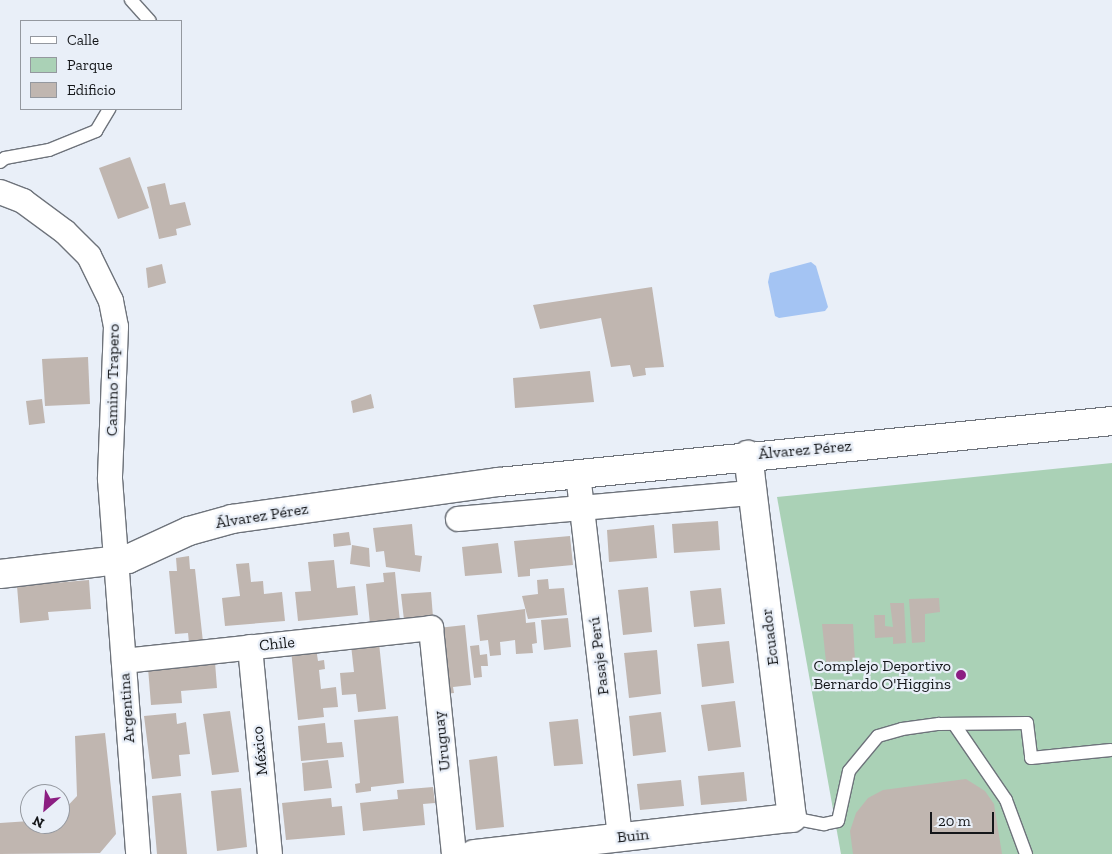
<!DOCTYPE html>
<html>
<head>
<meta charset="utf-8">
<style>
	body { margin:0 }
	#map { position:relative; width:1112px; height:854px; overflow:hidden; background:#e9eff8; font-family:"Zilla Slab",serif }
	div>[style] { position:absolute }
	.green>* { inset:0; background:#aad1b6 }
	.water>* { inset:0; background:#a4c4f3 }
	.building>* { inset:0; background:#c0b6b0 }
	.roads { filter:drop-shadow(1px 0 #6e737b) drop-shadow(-1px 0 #6e737b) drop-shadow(0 1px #6e737b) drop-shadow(0 -1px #6e737b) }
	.lane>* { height:12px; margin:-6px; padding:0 6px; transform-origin:6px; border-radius:6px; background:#fff }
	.street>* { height:24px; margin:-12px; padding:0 12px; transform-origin:12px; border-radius:12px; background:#fff }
	.secondary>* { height:28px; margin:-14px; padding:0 14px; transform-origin:14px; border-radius:14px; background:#fff }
	.dots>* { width:14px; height:14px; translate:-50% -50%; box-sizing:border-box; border:2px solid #e9eff8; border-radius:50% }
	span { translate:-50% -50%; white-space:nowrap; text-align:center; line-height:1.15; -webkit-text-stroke:4.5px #e9eff8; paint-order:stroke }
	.street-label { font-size:16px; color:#141619 }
	.poi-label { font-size:16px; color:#141619 }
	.right { translate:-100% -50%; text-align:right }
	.legend { position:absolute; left:20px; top:20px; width:162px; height:90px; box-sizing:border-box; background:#e9eff8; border:1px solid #94989f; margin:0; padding:6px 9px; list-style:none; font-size:15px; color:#141619 }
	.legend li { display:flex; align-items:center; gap:10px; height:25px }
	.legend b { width:25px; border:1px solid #94989f }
	.north { position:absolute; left:20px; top:784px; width:50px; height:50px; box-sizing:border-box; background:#e9eff8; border:1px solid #94989f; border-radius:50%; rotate:207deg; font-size:14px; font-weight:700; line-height:20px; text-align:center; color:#141619 }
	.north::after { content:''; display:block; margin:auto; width:18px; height:22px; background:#8c1e82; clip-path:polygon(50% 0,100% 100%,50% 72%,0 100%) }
	.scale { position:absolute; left:930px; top:812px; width:64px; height:22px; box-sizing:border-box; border:2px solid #141619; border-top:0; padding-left:6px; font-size:15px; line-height:18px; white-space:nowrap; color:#141619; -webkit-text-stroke:4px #e9eff8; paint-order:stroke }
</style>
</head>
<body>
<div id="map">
	<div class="green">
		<i style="clip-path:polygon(1112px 463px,1112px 854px,841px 854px,777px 497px)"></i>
	</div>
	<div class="water">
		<i style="clip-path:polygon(811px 262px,816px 266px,828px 307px,825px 311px,779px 318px,775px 316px,768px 282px,770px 273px)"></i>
	</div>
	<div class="building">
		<i style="clip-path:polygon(130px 157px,149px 208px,118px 219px,99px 168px)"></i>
		<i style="clip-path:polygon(165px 183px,170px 205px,185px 202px,191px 225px,176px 229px,177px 235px,159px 239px,147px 187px)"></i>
		<i style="clip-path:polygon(162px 264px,166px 283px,148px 288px,146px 268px)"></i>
		<i style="clip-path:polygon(652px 287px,664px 367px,645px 368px,646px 375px,633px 377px,630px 365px,611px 367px,601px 318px,540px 329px,533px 305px)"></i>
		<i style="clip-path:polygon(88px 357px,90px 404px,45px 406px,42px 359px)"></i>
		<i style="clip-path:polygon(590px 371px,594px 402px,515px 408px,513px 378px)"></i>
		<i style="clip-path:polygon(371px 394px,374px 408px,353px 413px,351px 401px)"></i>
		<i style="clip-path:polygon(42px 399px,45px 423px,29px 425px,26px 401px)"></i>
		<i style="clip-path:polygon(718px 521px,720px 550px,674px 553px,672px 524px)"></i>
		<i style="clip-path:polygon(412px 524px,415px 555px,422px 556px,420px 572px,386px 567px,384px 551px,376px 552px,373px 528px)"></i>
		<i style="clip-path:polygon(654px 525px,657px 558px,609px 562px,607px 530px)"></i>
		<i style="clip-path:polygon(349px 532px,351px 545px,334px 547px,333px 534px)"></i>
		<i style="clip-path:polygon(570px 536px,573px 565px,530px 569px,530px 576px,518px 577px,514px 541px)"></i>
		<i style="clip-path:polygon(498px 543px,502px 573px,465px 576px,462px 547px)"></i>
		<i style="clip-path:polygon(352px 545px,369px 548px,370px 567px,350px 564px)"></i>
		<i style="clip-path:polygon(189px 556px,190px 569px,195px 569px,203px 642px,189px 643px,188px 633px,175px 634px,169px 571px,177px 571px,176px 558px)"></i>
		<i style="clip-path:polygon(334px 560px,337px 588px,355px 586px,358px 615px,298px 621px,295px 592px,311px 591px,308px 562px)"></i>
		<i style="clip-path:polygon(249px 563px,251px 582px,263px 581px,264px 594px,282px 592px,285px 621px,225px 626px,222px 598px,240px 596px,236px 564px)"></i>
		<i style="clip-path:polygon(395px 572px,400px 622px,370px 624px,366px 584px,384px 582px,383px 573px)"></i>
		<i style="clip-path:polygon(548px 579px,549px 589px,564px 588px,567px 615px,528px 619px,522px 596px,538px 594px,537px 580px)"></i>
		<i style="clip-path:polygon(89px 580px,91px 609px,48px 612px,49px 620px,20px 623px,17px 586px)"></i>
		<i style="clip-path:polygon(648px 587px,652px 632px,623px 635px,618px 590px)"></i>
		<i style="clip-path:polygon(721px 588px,725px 624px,694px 627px,690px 591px)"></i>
		<i style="clip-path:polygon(431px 592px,433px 617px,404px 620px,401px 594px)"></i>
		<i style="clip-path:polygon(939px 598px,940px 612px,925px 614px,925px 642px,912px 643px,909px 599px)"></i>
		<i style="clip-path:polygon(890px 603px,904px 603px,906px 643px,893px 644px,893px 637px,875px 638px,874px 615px,885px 615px,885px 626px,893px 627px)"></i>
		<i style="clip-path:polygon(525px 609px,526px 623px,535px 622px,537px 643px,532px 644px,533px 653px,516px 654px,515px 640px,500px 642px,501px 655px,490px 656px,488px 640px,480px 641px,477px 615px)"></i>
		<i style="clip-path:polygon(568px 618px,571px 647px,544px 650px,541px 620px)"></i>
		<i style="clip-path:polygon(822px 624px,853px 624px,855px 661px,826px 662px)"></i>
		<i style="clip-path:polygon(465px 625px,471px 685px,453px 687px,454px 693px,444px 694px,438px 628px)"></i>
		<i style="clip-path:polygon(729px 641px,734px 683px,702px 687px,697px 644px)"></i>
		<i style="clip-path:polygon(379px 643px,386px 709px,358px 712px,356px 694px,342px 695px,340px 673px,354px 672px,351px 645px)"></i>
		<i style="clip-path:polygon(479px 645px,480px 655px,487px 654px,488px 666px,481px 666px,482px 677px,474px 678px,470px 646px)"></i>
		<i style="clip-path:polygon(316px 648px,318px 661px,324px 660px,325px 669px,319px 670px,321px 689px,336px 687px,338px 707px,323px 708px,324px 717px,298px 720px,291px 650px)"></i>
		<i style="clip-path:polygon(657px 650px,661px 694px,629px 698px,624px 653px)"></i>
		<i style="clip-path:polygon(215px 662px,217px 688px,181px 691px,182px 703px,151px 705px,148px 668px)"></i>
		<i style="clip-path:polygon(735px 701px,741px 747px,708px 751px,701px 705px)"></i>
		<i style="clip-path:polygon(230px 711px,239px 772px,212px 775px,203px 714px)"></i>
		<i style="clip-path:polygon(661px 712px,666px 752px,633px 756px,629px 716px)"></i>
		<i style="clip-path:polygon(176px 713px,177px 724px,186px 722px,190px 754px,179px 755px,181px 776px,152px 779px,144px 716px)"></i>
		<i style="clip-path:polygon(398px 716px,404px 783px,371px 787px,371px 791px,356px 793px,355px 784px,360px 783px,354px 720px)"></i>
		<i style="clip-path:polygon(578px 719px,583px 764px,554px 766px,549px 722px)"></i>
		<i style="clip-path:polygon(325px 723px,327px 743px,342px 742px,344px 757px,301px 761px,298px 726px)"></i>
		<i style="clip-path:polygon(105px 733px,116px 834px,100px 853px,0 854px,0 823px,30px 821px,30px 824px,60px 824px,60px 814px,77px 796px,75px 736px)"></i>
		<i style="clip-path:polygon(497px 756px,504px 827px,476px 830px,469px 760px)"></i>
		<i style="clip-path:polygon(328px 760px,332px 788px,304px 791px,302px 763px)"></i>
		<i style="clip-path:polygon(744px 772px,747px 801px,701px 805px,698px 776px)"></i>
		<i style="clip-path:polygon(966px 779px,985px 791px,994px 804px,1002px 854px,853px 854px,850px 831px,856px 813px,868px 798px,883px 790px)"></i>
		<i style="clip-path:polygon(681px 780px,684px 806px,640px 810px,637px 784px)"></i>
		<i style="clip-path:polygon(433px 787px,435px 803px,423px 804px,425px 825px,363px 831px,360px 803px,398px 799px,397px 790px)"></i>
		<i style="clip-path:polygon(241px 788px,247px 847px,217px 851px,211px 791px)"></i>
		<i style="clip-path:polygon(181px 793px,187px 854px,157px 854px,152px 796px)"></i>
		<i style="clip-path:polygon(331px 798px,332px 807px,342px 806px,345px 835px,286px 840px,282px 803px)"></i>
	</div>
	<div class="roads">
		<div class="lane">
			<i style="left:131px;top:0;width:28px;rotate:48deg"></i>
			<i style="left:0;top:162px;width:6px;rotate:-39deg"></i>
			<i style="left:5px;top:158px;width:45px;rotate:-10.3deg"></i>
			<i style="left:49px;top:150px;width:51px;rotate:-22deg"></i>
			<i style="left:96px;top:131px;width:26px;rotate:-59deg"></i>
			<i style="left:954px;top:724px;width:92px;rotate:55.6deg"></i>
			<i style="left:1006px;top:800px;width:58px;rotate:69.7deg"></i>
			<i style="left:792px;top:818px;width:33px;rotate:11deg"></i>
			<i style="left:824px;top:824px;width:14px;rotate:-12deg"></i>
			<i style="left:838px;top:821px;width:51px;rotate:-77.6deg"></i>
			<i style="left:849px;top:771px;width:45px;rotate:-50.4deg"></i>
			<i style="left:878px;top:736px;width:25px;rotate:-16deg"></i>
			<i style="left:902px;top:729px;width:37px;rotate:-8deg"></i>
			<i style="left:939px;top:724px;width:88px;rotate:-0.7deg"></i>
			<i style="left:1027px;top:723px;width:35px;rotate:83deg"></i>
			<i style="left:1031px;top:758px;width:80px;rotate:-5.7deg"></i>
		</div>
		<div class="street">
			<i style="left:0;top:192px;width:25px;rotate:21deg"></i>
			<i style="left:23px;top:201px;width:52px;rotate:36.4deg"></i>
			<i style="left:65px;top:232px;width:34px;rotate:45deg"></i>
			<i style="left:89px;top:256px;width:50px;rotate:63.9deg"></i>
			<i style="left:111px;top:301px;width:26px;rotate:79deg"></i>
			<i style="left:116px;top:327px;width:152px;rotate:92.3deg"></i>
			<i style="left:110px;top:479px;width:376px;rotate:85.7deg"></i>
			<i style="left:578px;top:474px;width:366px;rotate:83.4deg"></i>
			<i style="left:458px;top:519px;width:295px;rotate:-5.1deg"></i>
			<i style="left:250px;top:647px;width:208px;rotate:84.5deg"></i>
			<i style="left:124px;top:661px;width:309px;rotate:-6.1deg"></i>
			<i style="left:431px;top:628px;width:227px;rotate:84.2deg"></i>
		</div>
		<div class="secondary">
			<i style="left:0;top:574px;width:129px;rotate:-6.7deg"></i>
			<i style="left:128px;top:559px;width:67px;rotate:-24.7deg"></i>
			<i style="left:189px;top:531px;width:45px;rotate:-15.6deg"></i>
			<i style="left:232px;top:519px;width:270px;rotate:-7.9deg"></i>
			<i style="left:499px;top:482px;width:616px;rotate:-5.68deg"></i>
			<i style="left:474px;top:854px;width:320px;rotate:-6.5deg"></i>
			<i style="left:792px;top:818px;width:366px;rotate:-96.9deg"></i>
		</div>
	</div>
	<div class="dots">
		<i style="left:961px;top:675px;background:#8c1e82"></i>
	</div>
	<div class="street-label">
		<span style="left:113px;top:380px;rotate:-89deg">Camino Trapero</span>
		<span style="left:805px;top:450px;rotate:-5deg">Álvarez Pérez</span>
		<span style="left:262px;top:516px;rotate:-9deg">Álvarez Pérez</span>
		<span style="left:770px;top:637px;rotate:-97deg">Ecuador</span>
		<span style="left:277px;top:644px;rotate:-6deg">Chile</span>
		<span style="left:599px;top:656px;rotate:-97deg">Pasaje Perú</span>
		<span style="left:127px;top:708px;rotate:-94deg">Argentina</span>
		<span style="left:442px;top:741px;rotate:-96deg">Uruguay</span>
		<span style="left:260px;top:751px;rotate:-96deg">México</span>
		<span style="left:633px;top:836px;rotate:-6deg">Buin</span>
	</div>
	<div class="poi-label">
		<span class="right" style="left:951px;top:675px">Complejo Deportivo<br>Bernardo O'Higgins</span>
	</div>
	<ul class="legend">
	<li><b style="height:6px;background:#fff"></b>Calle</li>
	<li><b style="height:14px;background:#aad1b6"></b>Parque</li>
	<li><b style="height:14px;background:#c0b6b0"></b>Edificio</li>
	</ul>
	<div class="north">N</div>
	<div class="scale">20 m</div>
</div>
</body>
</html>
